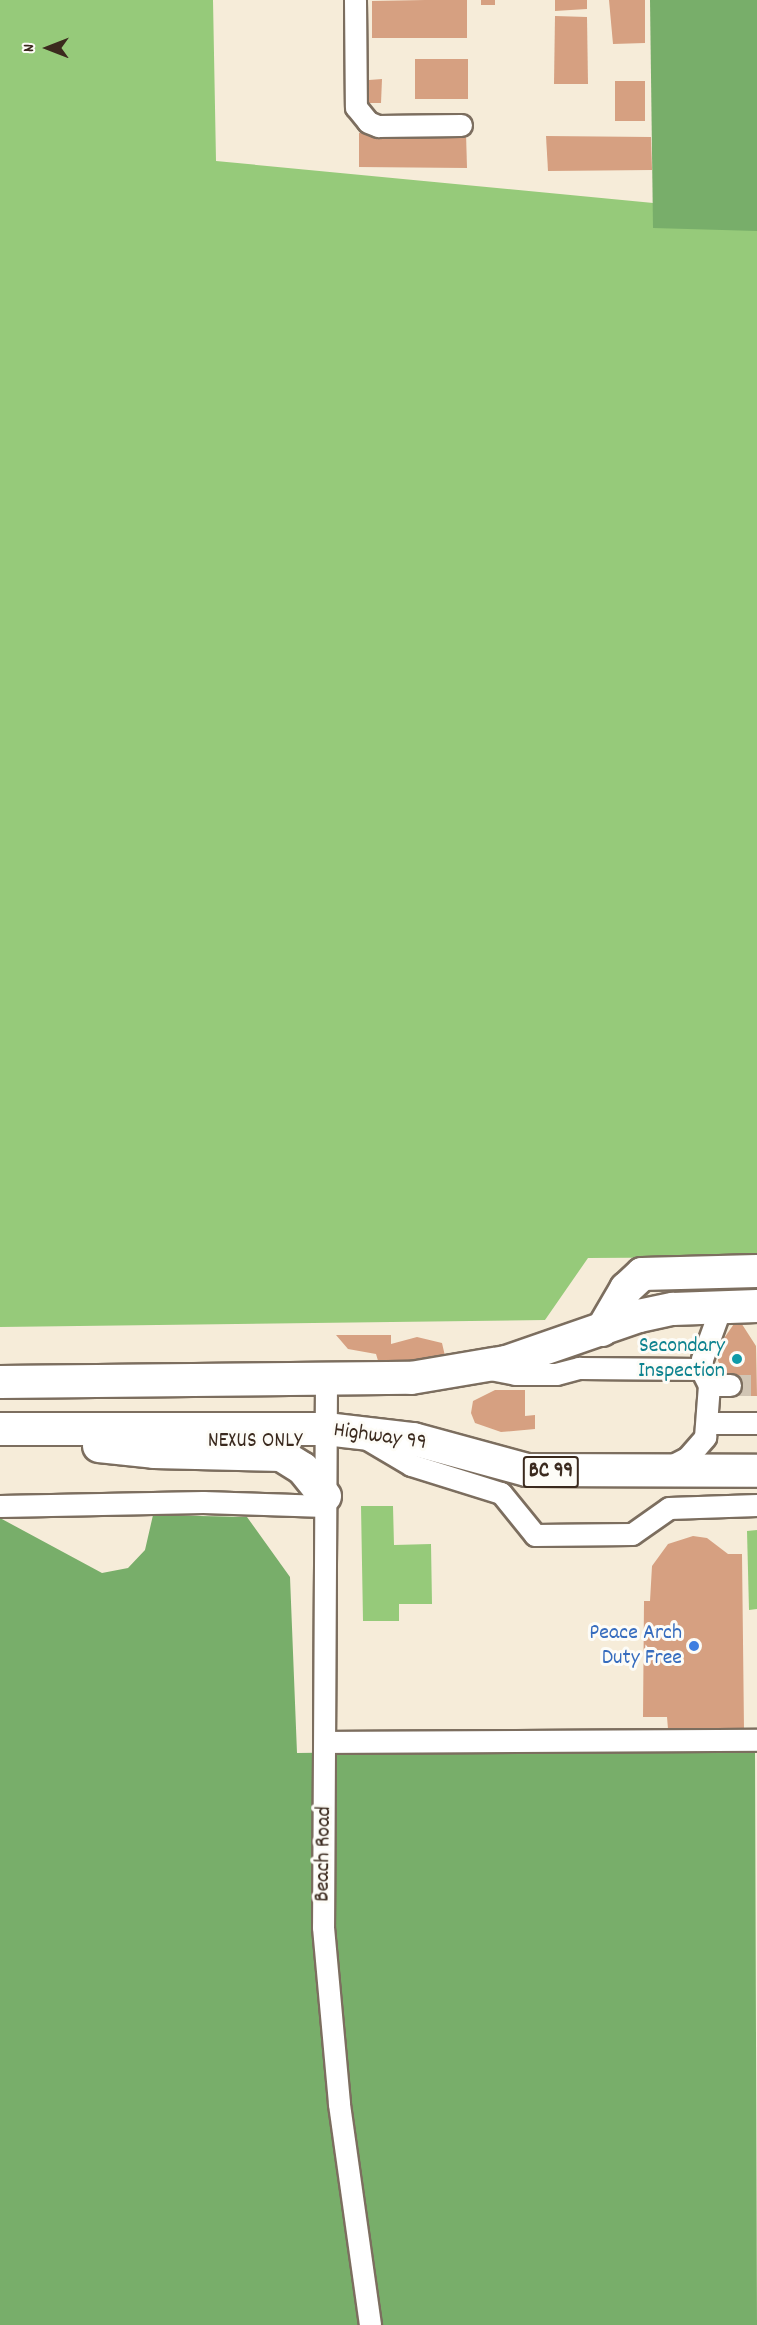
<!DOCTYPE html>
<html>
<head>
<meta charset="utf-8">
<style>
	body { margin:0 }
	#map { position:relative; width:757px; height:2325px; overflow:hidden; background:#f6ecd9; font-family:Dekko,sans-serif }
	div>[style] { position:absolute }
	.green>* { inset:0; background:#96ca7a }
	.forest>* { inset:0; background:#78ae6a }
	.building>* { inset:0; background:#d6a081 }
	.minor-tunnel>* { height:21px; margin-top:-10.5px; transform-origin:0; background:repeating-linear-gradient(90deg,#d1c5b4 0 21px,transparent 0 31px) }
	.roads { filter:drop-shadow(2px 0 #7c6e5f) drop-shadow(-2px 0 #7c6e5f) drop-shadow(0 2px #7c6e5f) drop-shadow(0 -2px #7c6e5f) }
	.minor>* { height:21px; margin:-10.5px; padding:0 10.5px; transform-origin:10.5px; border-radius:10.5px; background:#fff }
	.highway>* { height:32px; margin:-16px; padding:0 16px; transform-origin:16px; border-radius:16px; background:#fff }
	.dots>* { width:16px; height:16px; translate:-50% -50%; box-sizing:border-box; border:3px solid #fdfcf7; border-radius:50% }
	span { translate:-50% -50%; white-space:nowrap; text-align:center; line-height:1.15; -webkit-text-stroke:6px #fdfcf7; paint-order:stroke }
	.shield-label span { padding:2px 4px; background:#fdfcf7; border:2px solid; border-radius:4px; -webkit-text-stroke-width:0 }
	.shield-label { font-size:21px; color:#3b2a1e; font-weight:700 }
	.culture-label { font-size:22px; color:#0d838f }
	.right { translate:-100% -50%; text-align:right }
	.street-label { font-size:22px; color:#3b2a1e }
	.shop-label { font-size:22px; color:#366cbe }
	.north { position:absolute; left:18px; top:18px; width:60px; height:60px; -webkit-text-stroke:4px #fdfcf7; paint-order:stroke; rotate:270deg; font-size:16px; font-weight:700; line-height:24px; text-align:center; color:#3b2a1e }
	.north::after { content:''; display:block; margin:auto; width:21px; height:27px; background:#3b2a1e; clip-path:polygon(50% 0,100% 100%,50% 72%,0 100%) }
</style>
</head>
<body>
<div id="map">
	<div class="green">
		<i style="clip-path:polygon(0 0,213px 0,216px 161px,757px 213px,757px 1257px,588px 1258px,545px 1320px,0 1327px)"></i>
		<i style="clip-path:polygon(361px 1506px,393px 1506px,394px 1545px,431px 1544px,432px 1604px,399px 1604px,399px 1621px,363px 1621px)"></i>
		<i style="clip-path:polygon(757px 1530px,757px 1609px,749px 1610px,747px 1531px)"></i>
	</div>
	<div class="forest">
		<i style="clip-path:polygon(650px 0,757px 0,757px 231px,653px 228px)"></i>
		<i style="clip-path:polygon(153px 1515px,247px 1517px,290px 1577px,297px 1753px,755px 1747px,757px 2325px,0 2325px,0 1518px,102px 1573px,128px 1568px,145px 1550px)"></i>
	</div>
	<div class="building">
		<i style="clip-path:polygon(425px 0,467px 0,467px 38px,372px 38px,372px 1px)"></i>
		<i style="clip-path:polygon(481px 0,495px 0,495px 5px,481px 5px)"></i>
		<i style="clip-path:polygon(555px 0,587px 0,587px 9px,555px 11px)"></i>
		<i style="clip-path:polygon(609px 0,645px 0,645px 43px,613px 44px)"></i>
		<i style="clip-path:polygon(555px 16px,587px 17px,588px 84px,554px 84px)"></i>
		<i style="clip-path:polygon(415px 59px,468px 59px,468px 99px,415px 99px)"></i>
		<i style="clip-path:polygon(382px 79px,381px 103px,369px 103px,369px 80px)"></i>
		<i style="clip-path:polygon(615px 81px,645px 81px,645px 121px,615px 121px)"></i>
		<i style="clip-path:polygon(359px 133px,466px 133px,467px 168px,359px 167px)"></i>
		<i style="clip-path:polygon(546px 136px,651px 137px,652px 170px,548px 171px)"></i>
		<i style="clip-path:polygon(738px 1318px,756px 1346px,757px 1396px,731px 1396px,736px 1389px,718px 1361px,718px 1347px)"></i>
		<i style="clip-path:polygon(336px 1335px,391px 1335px,391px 1344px,417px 1337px,442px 1343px,445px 1356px,379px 1364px,376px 1354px,348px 1349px)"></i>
		<i style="clip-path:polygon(495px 1390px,525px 1390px,525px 1416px,535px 1415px,535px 1429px,501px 1432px,475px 1423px,471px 1413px,473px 1401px)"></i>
		<i style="clip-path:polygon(693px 1536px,707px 1538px,728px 1554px,742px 1554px,744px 1729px,668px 1729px,667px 1717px,643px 1717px,644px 1601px,650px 1601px,652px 1566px,668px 1544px)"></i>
	</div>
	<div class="minor-tunnel">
		<i style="left:730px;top:1385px;width:27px"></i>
	</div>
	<div class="roads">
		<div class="minor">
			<i style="left:355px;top:0;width:107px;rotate:89.5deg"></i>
			<i style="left:356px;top:107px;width:19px;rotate:51deg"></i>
			<i style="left:368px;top:122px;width:11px;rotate:22deg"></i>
			<i style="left:378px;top:126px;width:83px;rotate:-0.7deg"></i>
			<i style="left:490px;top:1369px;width:25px;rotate:11deg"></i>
			<i style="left:515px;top:1374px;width:41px"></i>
			<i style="left:556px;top:1374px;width:24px;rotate:-15deg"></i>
			<i style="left:579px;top:1368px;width:122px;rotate:0.5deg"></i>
			<i style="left:326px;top:1380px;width:547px;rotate:90.31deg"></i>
			<i style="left:323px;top:1927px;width:178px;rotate:84.8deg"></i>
			<i style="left:339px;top:2104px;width:223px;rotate:82deg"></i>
			<i style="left:709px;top:1385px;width:21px"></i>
			<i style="left:709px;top:1423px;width:48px"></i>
			<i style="left:362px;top:1436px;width:57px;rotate:30.6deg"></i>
			<i style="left:411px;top:1465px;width:94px;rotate:17.3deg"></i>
			<i style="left:501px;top:1493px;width:54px;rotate:51deg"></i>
			<i style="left:535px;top:1535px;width:97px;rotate:-0.6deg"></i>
			<i style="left:632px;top:1534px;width:45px;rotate:-35.1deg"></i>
			<i style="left:669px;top:1508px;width:88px;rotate:-2deg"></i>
			<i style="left:665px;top:1469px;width:25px;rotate:-27deg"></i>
			<i style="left:687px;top:1458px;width:28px;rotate:-49deg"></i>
			<i style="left:705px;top:1437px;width:52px;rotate:-85.6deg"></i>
			<i style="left:709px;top:1385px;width:18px;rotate:-117deg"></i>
			<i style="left:701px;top:1369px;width:10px;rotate:-84deg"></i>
			<i style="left:702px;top:1359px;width:47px;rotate:-70deg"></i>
			<i style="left:718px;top:1315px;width:15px;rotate:-37deg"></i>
			<i style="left:0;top:1506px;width:203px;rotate:-1.1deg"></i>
			<i style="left:203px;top:1502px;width:122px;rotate:1.9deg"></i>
			<i style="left:326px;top:1742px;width:431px;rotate:-0.3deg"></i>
		</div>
		<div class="highway">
			<i style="left:602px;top:1330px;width:48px;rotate:-59.7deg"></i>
			<i style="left:626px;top:1289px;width:22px;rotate:-43deg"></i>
			<i style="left:642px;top:1274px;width:115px;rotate:-1.5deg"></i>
			<i style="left:0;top:1382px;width:411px;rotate:-0.6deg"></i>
			<i style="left:411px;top:1378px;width:96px;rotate:-9.6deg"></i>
			<i style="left:506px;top:1362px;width:141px;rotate:-19.1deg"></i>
			<i style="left:639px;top:1316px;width:35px;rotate:-12deg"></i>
			<i style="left:673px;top:1309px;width:84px;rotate:-2deg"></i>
			<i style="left:0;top:1429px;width:326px"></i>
			<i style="left:326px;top:1429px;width:88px;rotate:6.6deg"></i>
			<i style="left:413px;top:1439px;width:118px;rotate:15.2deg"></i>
			<i style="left:527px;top:1470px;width:230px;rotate:0.2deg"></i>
			<i style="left:99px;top:1446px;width:55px;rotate:6.2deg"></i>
			<i style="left:154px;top:1452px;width:127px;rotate:1.4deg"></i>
			<i style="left:281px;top:1455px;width:26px;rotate:32deg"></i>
			<i style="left:303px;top:1469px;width:35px;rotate:51deg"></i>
		</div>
	</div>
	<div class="dots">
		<i style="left:737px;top:1359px;background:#0f9aa8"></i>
		<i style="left:694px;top:1646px;background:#3f7fe0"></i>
	</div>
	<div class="shield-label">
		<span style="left:551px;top:1472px">BC 99</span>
	</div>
	<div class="culture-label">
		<span class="right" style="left:725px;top:1359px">Secondary<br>Inspection</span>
	</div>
	<div class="street-label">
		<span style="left:380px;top:1437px;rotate:8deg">Highway 99</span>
		<span style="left:255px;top:1442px">NEXUS ONLY</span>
		<span style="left:324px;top:1854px;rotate:-89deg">Beach Road</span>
	</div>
	<div class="shop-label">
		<span class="right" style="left:682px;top:1646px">Peace Arch<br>Duty Free</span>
	</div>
	<div class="north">N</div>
</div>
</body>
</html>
